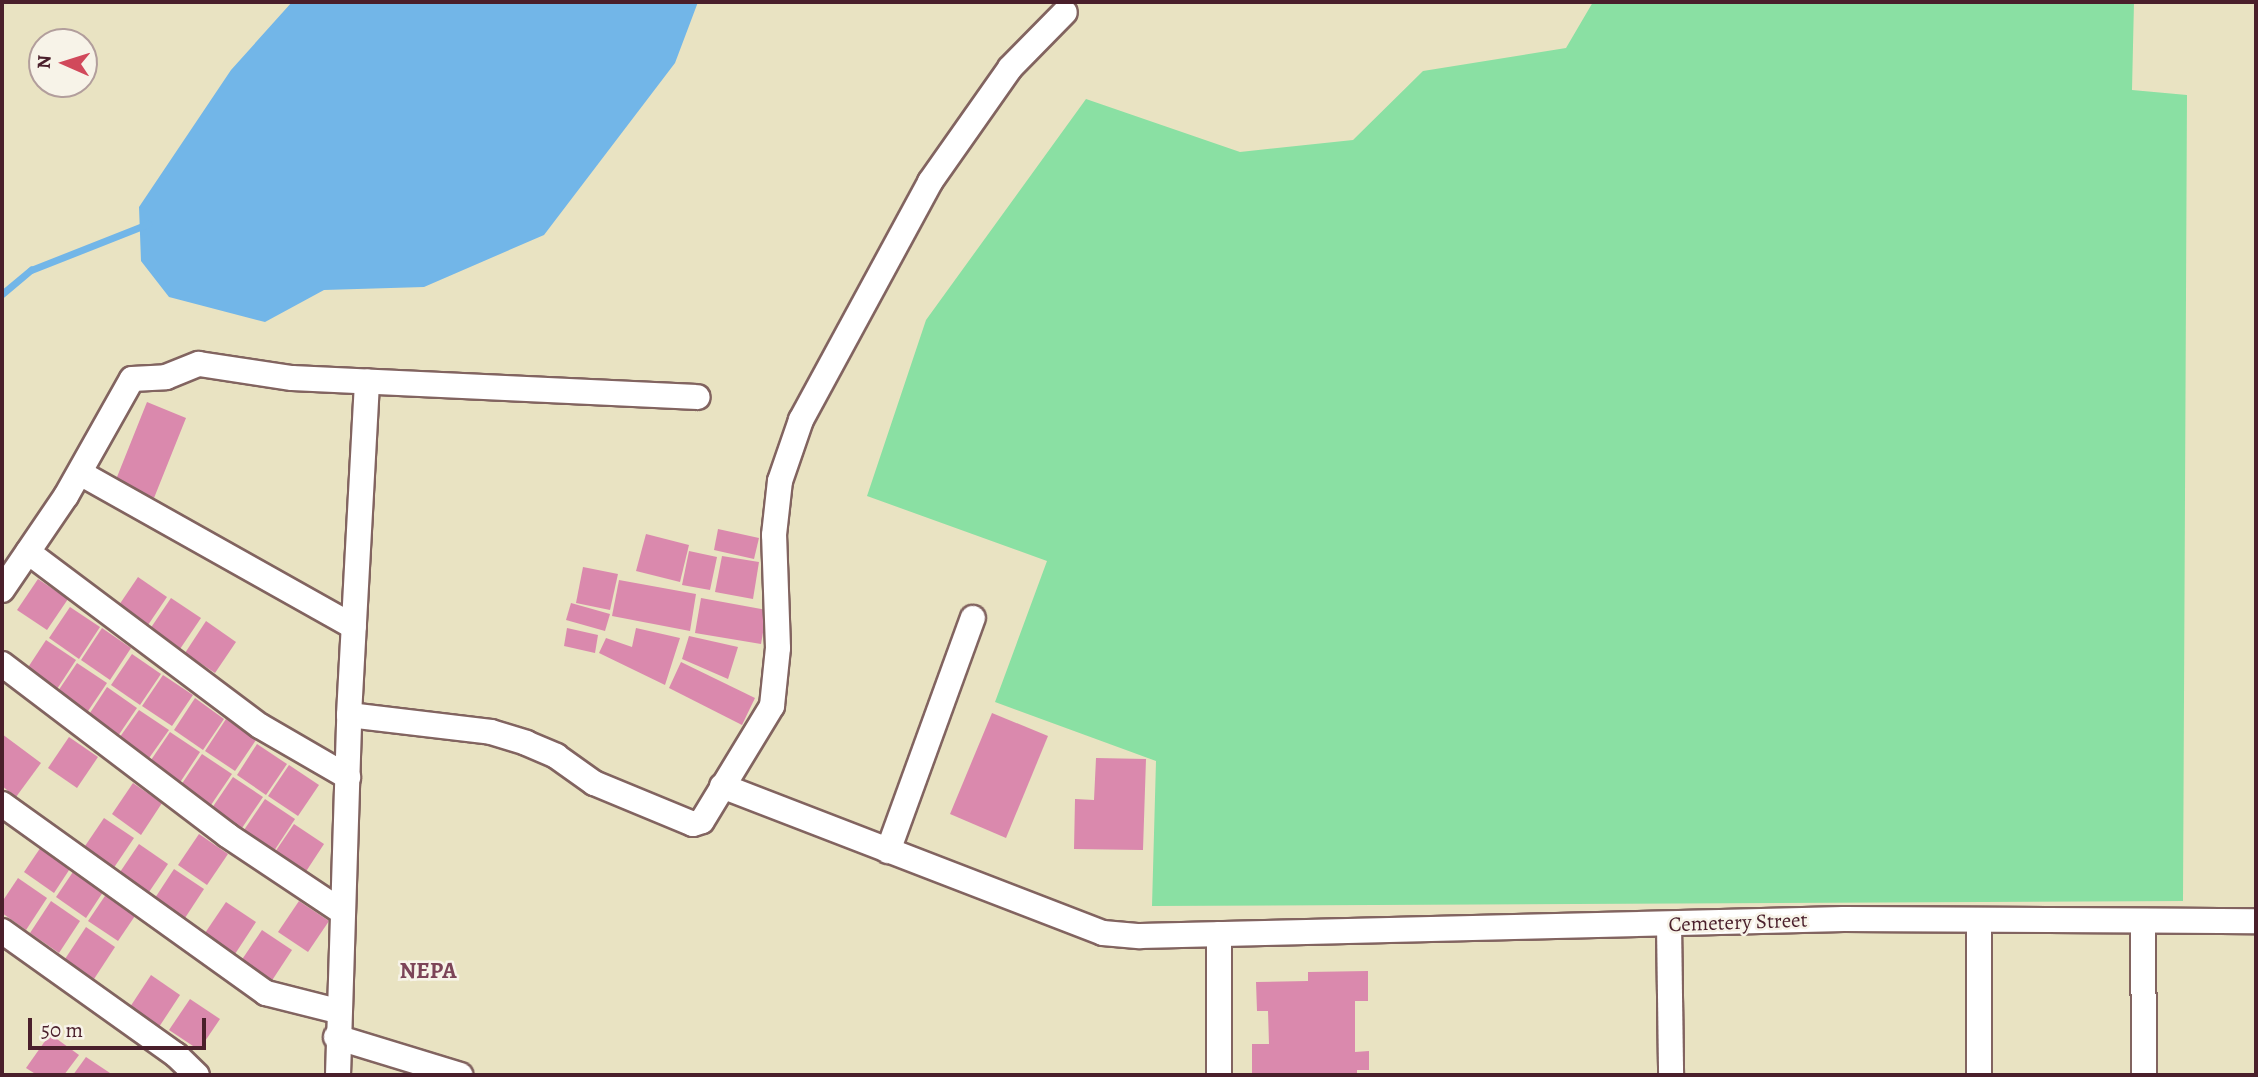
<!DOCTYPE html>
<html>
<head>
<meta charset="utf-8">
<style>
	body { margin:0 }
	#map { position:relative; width:2258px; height:1077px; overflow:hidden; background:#e9e3c2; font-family:Alegreya,serif }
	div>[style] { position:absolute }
	.green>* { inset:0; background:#8ae0a3 }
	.water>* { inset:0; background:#72b6e8 }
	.stream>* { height:7px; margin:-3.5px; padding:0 3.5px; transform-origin:3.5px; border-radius:3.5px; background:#72b6e8 }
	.building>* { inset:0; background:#da89ad }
	.roads { filter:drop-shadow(2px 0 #826460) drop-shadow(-2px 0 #826460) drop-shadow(0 2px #826460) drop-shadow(0 -2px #826460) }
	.minor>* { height:24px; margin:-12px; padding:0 12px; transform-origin:12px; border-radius:12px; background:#fff }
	span { translate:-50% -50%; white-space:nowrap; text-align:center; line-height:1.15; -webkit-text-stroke:5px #f7f3e8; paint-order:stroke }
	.street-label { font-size:21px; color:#4a1f2b }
	.neighbourhood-label { font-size:23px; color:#7c4458; font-weight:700 }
	.frame { position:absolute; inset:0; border:4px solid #4a1f2b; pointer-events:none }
	.north { position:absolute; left:28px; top:28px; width:70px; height:70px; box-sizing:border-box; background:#f7f3e8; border:2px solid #b29e9c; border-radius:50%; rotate:273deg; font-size:19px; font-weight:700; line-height:28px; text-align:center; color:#4a1f2b }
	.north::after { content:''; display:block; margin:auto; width:24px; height:32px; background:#d1495b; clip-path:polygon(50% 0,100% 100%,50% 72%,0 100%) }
	.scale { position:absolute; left:28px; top:1018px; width:178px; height:32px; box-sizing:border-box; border:4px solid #4a1f2b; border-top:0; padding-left:9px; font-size:21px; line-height:24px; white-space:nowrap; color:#4a1f2b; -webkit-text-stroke:5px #f7f3e8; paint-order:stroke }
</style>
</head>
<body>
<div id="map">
	<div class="green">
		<i style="clip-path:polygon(1593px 2px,2134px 2px,2132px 90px,2187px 95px,2183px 901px,1152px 906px,1156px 761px,995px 702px,1047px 561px,867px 496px,926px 320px,1086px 99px,1240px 152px,1353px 140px,1423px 71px,1566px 48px)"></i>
	</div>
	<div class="water">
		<i style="clip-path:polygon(292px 2px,698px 2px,675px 63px,544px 235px,424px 287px,324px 290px,265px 322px,169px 297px,141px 261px,139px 207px,231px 70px)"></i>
	</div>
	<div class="stream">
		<i style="left:2px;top:294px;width:38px;rotate:-40deg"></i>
		<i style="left:31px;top:270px;width:126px;rotate:-21.5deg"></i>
	</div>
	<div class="building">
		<i style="clip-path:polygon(147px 402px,186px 418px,154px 498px,115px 482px)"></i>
		<i style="clip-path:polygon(718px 529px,759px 538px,754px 559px,714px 550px)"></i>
		<i style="clip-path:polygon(646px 534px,689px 545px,680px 582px,636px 571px)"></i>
		<i style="clip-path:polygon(689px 551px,717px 557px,710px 590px,682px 585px)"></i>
		<i style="clip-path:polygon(722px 556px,759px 562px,753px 599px,715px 592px)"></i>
		<i style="clip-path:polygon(583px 567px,618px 574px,610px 610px,576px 603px)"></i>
		<i style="clip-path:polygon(138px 577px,167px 597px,146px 628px,117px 608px)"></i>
		<i style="clip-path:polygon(38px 579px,68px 599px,47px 630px,17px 610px)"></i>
		<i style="clip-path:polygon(619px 580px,696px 594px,690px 631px,612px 616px)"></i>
		<i style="clip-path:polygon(171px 598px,201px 618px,180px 649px,150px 629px)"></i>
		<i style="clip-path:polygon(701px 598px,767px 610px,761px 644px,695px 633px)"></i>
		<i style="clip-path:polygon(571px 603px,610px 614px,605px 631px,566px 620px)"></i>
		<i style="clip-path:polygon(70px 607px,100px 627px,79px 659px,49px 638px)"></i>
		<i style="clip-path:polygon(206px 621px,236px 642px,215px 673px,185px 653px)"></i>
		<i style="clip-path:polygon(102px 628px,131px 648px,110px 680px,81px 660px)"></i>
		<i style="clip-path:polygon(567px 628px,598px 635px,595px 653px,564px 646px)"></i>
		<i style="clip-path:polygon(636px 628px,680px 638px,665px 685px,599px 653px,606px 638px,632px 647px)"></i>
		<i style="clip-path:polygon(689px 636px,738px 647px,728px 679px,682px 659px)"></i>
		<i style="clip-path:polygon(46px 640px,76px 660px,55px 692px,25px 672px)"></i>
		<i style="clip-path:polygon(132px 654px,161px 674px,140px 705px,111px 685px)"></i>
		<i style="clip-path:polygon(681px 662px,755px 698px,742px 725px,669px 688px)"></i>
		<i style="clip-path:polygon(77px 663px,107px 683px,86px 714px,56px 694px)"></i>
		<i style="clip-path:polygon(163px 675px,193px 695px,172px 726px,142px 706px)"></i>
		<i style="clip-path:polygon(107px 687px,137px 708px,116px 739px,86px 719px)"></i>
		<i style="clip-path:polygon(195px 698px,224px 719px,203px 750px,174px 730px)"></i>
		<i style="clip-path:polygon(139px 710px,169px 730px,147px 761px,117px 741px)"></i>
		<i style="clip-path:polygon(992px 713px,1048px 736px,1006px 838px,950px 814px)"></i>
		<i style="clip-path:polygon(226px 719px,256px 740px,235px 771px,205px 751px)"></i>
		<i style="clip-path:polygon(170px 732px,200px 752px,179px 784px,149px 763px)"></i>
		<i style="clip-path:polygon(2px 734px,41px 763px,16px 797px,2px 786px)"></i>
		<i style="clip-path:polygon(69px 737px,98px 757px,77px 788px,48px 768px)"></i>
		<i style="clip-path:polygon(257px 744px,287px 764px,266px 795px,237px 775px)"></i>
		<i style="clip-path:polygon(202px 754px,232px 774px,211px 805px,181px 785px)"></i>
		<i style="clip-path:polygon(1096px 758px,1146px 759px,1143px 850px,1074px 849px,1075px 799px,1094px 800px)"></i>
		<i style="clip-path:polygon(289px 765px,319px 785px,298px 816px,268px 796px)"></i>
		<i style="clip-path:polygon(233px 777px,263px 797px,242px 828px,212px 808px)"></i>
		<i style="clip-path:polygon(133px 783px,162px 803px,141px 835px,112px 814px)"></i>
		<i style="clip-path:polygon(265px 799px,295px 819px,274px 851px,244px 830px)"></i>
		<i style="clip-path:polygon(104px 818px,134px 838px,113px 869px,83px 849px)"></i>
		<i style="clip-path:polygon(294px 824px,324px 844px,303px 876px,273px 855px)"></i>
		<i style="clip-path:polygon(199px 834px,228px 854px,207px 885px,178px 865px)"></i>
		<i style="clip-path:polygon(45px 841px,75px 861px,54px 893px,24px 872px)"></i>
		<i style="clip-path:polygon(139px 844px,168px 864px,147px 895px,118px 875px)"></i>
		<i style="clip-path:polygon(77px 866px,107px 886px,86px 918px,56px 897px)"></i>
		<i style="clip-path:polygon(174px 869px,204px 889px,183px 921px,153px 901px)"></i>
		<i style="clip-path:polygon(18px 878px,47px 898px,26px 930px,2px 913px,2px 902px)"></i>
		<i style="clip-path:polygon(109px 890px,139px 910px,118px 941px,88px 921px)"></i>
		<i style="clip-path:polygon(51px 901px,80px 921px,59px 953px,30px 933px)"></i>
		<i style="clip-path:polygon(299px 901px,329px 921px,308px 952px,278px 932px)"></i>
		<i style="clip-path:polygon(226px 902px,256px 922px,235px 954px,205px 933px)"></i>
		<i style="clip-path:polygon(86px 927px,115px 947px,94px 979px,65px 959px)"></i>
		<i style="clip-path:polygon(262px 930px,292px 950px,271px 982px,241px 961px)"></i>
		<i style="clip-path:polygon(1368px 971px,1368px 1001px,1355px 1001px,1355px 1052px,1369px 1051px,1369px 1070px,1357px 1070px,1357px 1075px,1252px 1075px,1252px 1044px,1269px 1044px,1268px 1011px,1257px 1011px,1256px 982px,1308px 981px,1308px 972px)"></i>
		<i style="clip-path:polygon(151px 975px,180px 995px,159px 1027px,130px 1007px)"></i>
		<i style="clip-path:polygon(190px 999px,220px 1019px,199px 1050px,169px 1030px)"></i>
		<i style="clip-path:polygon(50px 1034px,79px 1055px,64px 1075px,37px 1075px,26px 1068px)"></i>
		<i style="clip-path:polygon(86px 1057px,113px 1075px,73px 1075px)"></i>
	</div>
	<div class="roads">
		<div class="minor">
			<i style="left:80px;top:473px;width:314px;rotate:29.3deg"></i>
			<i style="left:28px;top:552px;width:290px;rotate:36.9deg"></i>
			<i style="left:260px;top:726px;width:102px;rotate:30.1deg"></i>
			<i style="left:2px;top:590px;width:114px;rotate:-55.8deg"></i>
			<i style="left:66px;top:496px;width:134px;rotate:-60.6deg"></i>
			<i style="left:132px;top:379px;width:34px;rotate:-3deg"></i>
			<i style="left:166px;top:377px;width:35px;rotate:-22deg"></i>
			<i style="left:199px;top:364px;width:94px;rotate:8.6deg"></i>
			<i style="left:292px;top:378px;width:406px;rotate:2.7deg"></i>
			<i style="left:2px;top:664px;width:283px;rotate:37.2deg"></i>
			<i style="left:227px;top:835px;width:137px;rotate:33.7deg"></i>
			<i style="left:349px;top:715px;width:143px;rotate:6.8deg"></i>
			<i style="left:491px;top:732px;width:37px;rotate:17deg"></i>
			<i style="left:526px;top:743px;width:33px;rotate:23deg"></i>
			<i style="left:556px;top:756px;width:47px;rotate:35.4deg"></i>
			<i style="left:594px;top:783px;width:107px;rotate:22.5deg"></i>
			<i style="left:693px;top:824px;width:9px;rotate:-18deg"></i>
			<i style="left:702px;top:821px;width:135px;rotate:-58.7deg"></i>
			<i style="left:772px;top:706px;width:58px;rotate:-84.1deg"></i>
			<i style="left:778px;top:648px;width:113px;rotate:-92deg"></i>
			<i style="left:774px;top:535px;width:54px;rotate:-83.7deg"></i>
			<i style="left:780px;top:481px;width:65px;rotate:-71deg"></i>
			<i style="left:801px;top:420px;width:271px;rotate:-61.5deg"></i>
			<i style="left:930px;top:182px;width:139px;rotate:-54.9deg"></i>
			<i style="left:1010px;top:68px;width:78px;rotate:-45.5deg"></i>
			<i style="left:722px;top:786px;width:408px;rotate:21.1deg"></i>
			<i style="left:1103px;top:933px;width:37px;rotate:5deg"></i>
			<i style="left:1140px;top:936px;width:704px;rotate:-1.38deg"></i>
			<i style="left:1844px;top:919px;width:412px;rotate:0.3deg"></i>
			<i style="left:2px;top:804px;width:325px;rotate:35.6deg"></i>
			<i style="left:266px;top:993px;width:73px;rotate:14.2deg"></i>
			<i style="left:888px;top:851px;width:248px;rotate:-70deg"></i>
			<i style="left:2143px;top:921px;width:154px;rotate:89.6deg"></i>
			<i style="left:1669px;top:924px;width:151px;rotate:89.2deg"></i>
			<i style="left:2px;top:931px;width:214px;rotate:35.5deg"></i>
			<i style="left:176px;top:1055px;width:29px;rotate:44deg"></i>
			<i style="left:336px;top:1037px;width:130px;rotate:17deg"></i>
			<i style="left:338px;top:1075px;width:360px;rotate:-88.2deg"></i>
			<i style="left:349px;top:715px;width:334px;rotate:-86.9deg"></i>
			<i style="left:1219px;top:1075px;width:141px;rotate:-90deg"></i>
			<i style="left:1979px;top:1075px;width:155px;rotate:-90deg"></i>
		</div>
	</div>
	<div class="street-label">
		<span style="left:1738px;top:922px;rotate:-2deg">Cemetery Street</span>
	</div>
	<div class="neighbourhood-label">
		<span style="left:428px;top:971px">NEPA</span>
	</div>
	<div class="frame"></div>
	<div class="north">N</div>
	<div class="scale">50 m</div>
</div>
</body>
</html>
